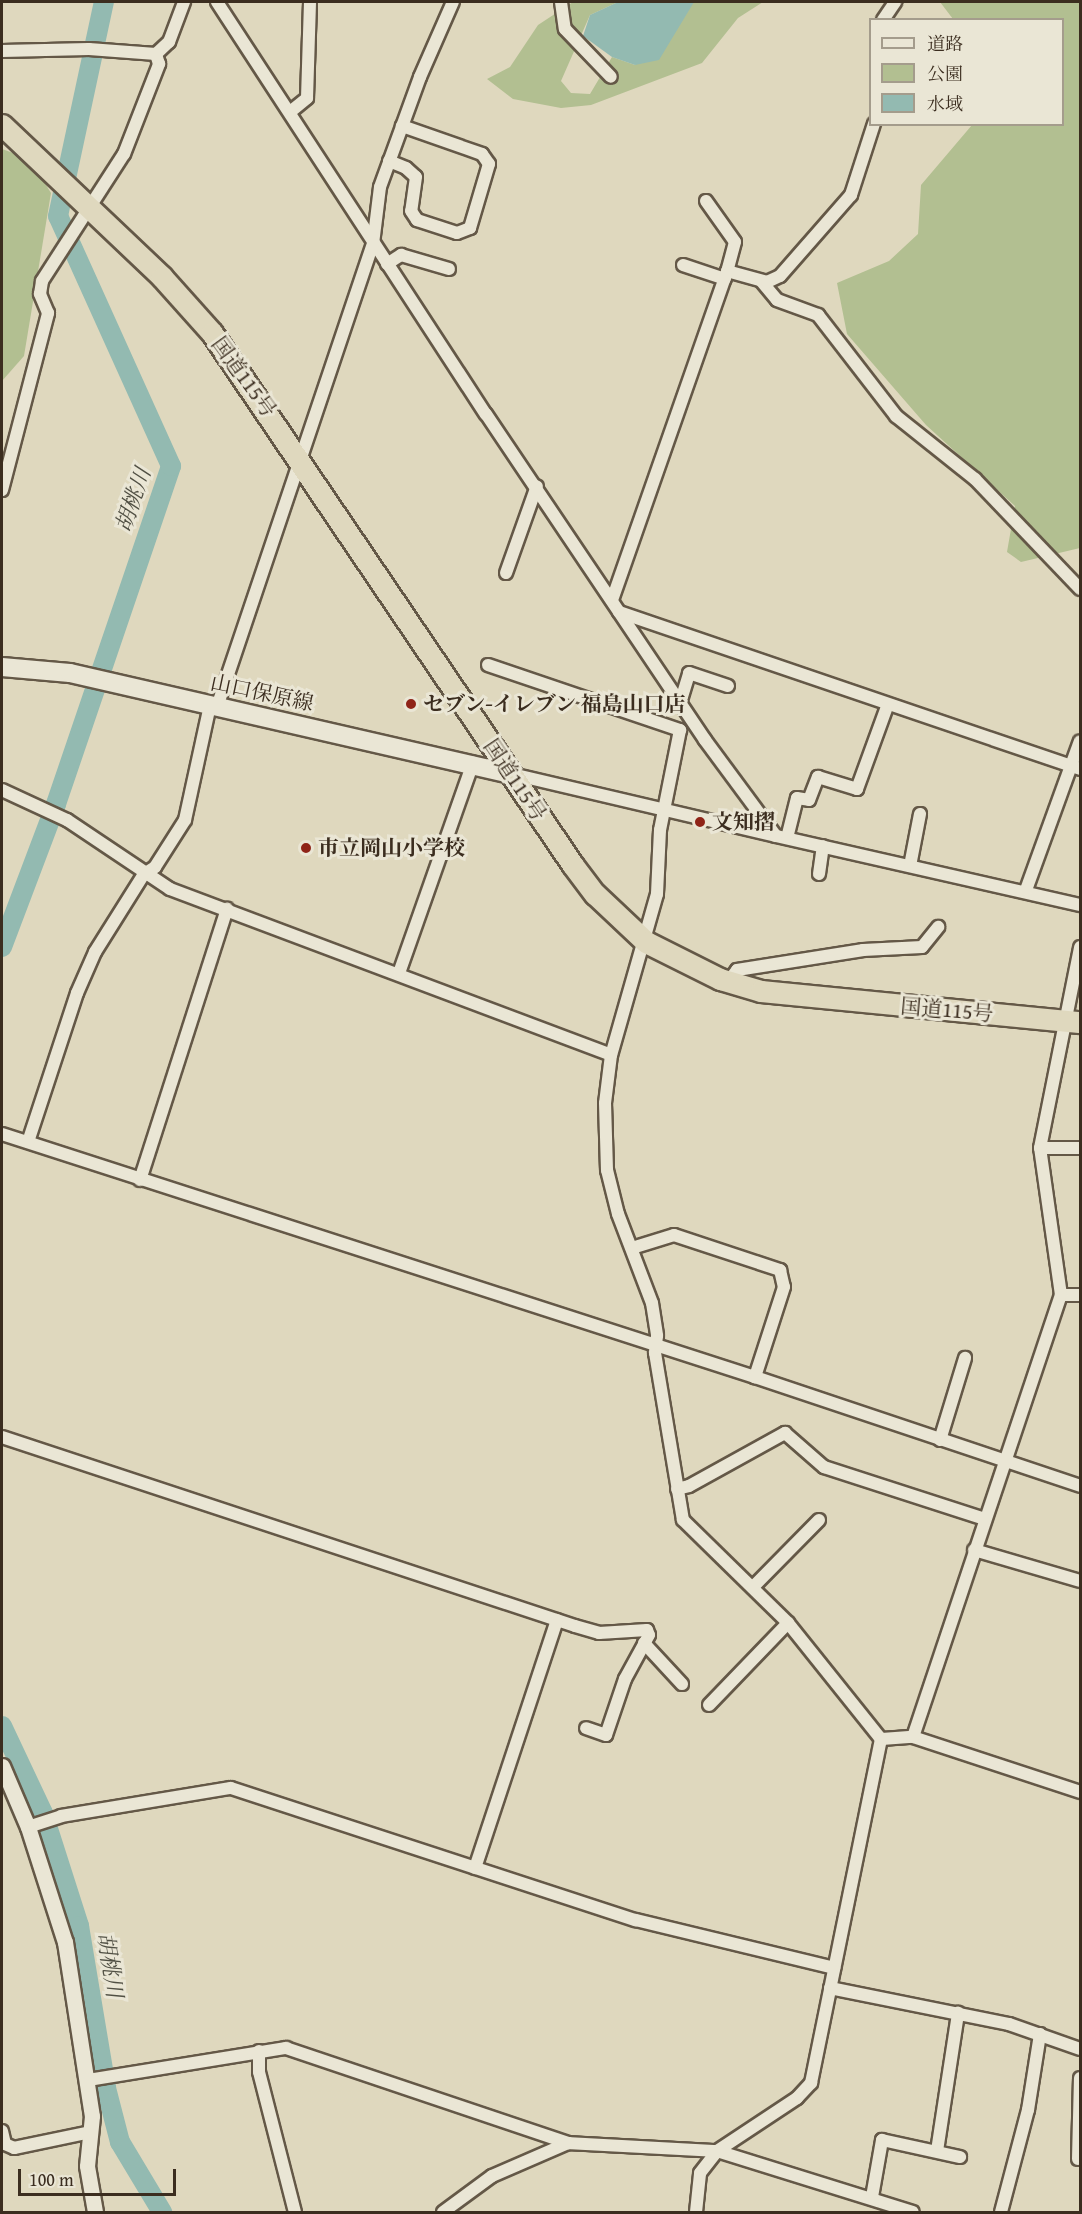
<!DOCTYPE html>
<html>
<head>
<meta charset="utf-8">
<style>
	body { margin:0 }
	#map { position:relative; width:1082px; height:2214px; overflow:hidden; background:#dfd8be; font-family:"Gentium Book Plus","Noto Serif JP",serif }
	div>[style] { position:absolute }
	.green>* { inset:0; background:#b2bf91 }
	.water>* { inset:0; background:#93bab1 }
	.river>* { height:20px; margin:-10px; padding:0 10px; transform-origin:10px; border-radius:10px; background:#93bab1 }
	.roads { filter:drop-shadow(2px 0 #645847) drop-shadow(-2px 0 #645847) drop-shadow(0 2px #645847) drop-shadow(0 -2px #645847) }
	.minor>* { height:12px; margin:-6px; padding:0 6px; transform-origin:6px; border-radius:6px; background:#eae6d5 }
	.tertiary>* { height:15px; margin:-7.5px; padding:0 7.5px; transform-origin:7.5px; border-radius:7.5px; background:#eae6d5 }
	.secondary>* { height:18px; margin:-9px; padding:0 9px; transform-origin:9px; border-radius:9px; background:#eae6d5 }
	.trunk>* { height:21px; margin:-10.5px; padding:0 10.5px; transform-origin:10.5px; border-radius:10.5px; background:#dfd8be }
	.dots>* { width:16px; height:16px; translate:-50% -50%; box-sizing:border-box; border:3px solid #eae6d5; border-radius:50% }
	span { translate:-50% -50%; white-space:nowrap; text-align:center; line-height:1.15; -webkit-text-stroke:6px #eae6d5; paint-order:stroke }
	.street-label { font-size:21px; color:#3b2d1f }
	.poi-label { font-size:21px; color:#3b2d1f; font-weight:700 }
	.left { translate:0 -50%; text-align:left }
	.water-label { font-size:22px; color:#515044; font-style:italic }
	.frame { position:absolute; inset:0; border:3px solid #3b2d1f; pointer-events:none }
	.legend { position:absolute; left:869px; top:18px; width:195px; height:108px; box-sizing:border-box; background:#eae6d5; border:2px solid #a49c8c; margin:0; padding:8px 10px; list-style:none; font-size:18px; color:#3b2d1f }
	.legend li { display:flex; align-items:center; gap:12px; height:30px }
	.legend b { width:30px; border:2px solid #a49c8c }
	.scale { position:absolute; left:18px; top:2169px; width:158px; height:27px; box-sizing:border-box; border:3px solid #3b2d1f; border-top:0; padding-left:8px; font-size:18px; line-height:21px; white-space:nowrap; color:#3b2d1f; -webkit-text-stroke:4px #eae6d5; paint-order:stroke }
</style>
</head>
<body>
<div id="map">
	<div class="green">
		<i style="clip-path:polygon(573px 2px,618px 2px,590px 15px,561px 81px,571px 93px,590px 94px,612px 57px,635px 65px,694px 2px,763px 2px,738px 18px,702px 63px,591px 105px,561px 108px,513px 99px,487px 79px,510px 67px,538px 25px)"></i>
		<i style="clip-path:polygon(940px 2px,1080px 2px,1080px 548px,1021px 562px,1007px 552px,1015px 506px,926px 425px,847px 334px,837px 283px,889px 261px,918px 234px,921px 185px,972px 125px,1062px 124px,1062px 20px,953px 19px)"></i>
		<i style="clip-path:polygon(2px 149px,30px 159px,51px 193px,24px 356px,2px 381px)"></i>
	</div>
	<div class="water">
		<i style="clip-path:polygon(618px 2px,694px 2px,659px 60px,635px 65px,612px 57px,583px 36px,590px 15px)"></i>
	</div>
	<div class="river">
		<i style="left:2px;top:947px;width:153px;rotate:-69.3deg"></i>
		<i style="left:56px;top:804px;width:357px;rotate:-71.2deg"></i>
		<i style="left:171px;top:466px;width:274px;rotate:-114.3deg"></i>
		<i style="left:58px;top:216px;width:219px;rotate:-77.9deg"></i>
		<i style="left:2px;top:1726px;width:96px;rotate:64.8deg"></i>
		<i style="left:43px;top:1813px;width:119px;rotate:72.3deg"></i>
		<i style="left:79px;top:1926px;width:164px;rotate:80.5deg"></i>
		<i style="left:106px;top:2088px;width:56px;rotate:75.5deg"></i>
		<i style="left:120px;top:2142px;width:82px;rotate:59deg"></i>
	</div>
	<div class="roads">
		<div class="minor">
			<i style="left:217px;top:2px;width:492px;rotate:56.9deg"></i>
			<i style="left:486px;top:414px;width:393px;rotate:56.1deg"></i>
			<i style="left:705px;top:740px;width:119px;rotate:53.5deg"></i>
			<i style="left:776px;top:836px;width:312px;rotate:12.8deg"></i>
			<i style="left:561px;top:2px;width:27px;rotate:82deg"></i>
			<i style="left:565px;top:29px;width:66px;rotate:46.2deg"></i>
			<i style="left:883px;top:20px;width:22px;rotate:-56deg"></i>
			<i style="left:2px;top:51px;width:87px;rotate:-1.3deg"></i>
			<i style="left:89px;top:49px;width:67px;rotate:4.3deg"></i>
			<i style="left:156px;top:54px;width:18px;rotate:-43deg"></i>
			<i style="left:169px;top:42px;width:43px;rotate:-69.4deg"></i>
			<i style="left:290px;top:112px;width:22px;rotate:-39deg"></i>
			<i style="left:307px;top:98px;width:96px;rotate:-88.2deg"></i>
			<i style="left:389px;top:161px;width:18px;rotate:22deg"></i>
			<i style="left:406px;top:168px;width:13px;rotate:42deg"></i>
			<i style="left:416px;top:177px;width:34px;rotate:98deg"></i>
			<i style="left:411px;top:211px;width:11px;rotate:56deg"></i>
			<i style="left:417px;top:220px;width:42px;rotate:18deg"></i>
			<i style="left:457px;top:233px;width:14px;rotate:-21deg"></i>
			<i style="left:470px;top:228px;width:67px;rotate:-73.5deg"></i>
			<i style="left:489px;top:164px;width:12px;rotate:-125deg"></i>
			<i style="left:482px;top:154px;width:85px;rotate:-160.7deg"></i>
			<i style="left:706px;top:201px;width:50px;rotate:54.7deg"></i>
			<i style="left:735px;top:242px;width:30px;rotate:105deg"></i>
			<i style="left:387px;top:264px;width:17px;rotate:-33deg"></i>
			<i style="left:401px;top:255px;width:50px;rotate:16.3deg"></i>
			<i style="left:683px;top:265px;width:44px;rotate:18.4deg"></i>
			<i style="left:762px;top:282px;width:23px;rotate:50deg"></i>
			<i style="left:777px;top:300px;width:44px;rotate:20.1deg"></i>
			<i style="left:818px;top:315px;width:128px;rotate:52.3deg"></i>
			<i style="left:896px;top:416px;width:101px;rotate:38.6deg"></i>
			<i style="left:975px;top:479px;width:152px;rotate:46.3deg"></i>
			<i style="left:2px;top:490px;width:183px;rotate:-75.4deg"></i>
			<i style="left:48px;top:313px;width:21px;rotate:-113deg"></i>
			<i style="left:40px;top:294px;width:13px;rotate:-81deg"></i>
			<i style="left:42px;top:281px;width:151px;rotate:-57.2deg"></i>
			<i style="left:124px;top:154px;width:97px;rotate:-68.7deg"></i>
			<i style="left:159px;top:64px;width:10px;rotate:-107deg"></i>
			<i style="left:506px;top:573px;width:92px;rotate:-70.4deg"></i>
			<i style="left:612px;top:600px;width:349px;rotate:-70.7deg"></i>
			<i style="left:727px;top:271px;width:41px;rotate:15.4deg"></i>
			<i style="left:767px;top:282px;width:14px;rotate:-25deg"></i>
			<i style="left:780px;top:276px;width:108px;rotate:-48.8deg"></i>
			<i style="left:851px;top:195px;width:75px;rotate:-72.1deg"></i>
			<i style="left:619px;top:612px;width:487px;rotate:18.8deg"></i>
			<i style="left:488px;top:665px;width:203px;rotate:18.7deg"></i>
			<i style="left:680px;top:730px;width:102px;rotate:101.3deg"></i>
			<i style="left:660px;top:830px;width:64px;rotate:92.7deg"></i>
			<i style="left:657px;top:894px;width:167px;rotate:105.9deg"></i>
			<i style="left:611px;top:1055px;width:48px;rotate:97.1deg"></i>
			<i style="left:605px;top:1103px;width:67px;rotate:88.3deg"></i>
			<i style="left:607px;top:1170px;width:45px;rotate:76deg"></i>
			<i style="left:618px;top:1214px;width:95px;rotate:69.1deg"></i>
			<i style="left:652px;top:1303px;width:33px;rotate:81deg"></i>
			<i style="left:657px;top:1336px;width:17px;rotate:97deg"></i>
			<i style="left:655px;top:1353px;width:169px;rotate:80.5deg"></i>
			<i style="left:683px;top:1520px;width:147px;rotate:44.4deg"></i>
			<i style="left:788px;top:1623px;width:149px;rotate:51.3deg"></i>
			<i style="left:681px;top:700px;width:28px;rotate:-73deg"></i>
			<i style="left:689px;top:673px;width:41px;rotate:18.4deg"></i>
			<i style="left:217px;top:707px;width:489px;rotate:-71.4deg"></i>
			<i style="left:373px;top:244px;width:57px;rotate:-83deg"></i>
			<i style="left:380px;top:187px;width:117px;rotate:-70deg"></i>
			<i style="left:420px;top:77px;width:82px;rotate:-66.3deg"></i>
			<i style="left:512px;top:774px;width:271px;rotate:13.2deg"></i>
			<i style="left:2px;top:790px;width:72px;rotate:24.8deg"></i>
			<i style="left:67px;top:820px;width:124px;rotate:33.8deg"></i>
			<i style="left:170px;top:889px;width:471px;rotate:20.6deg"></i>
			<i style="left:787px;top:838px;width:41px;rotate:-76deg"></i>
			<i style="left:797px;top:798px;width:12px;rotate:9deg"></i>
			<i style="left:809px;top:800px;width:25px;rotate:-69deg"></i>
			<i style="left:818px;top:777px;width:41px;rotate:17.1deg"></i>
			<i style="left:857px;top:789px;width:90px;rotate:-70deg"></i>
			<i style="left:910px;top:866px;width:53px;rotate:-79.1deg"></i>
			<i style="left:819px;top:874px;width:28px;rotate:-82deg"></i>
			<i style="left:1026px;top:890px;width:158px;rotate:-70.1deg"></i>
			<i style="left:399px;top:973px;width:223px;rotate:-70.6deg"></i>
			<i style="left:728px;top:982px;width:15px;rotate:-53deg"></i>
			<i style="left:737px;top:970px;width:128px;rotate:-9deg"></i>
			<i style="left:863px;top:950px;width:59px;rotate:-2.9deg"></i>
			<i style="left:922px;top:947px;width:26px;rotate:-51deg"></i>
			<i style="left:2px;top:1134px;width:791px;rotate:17.89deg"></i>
			<i style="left:28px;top:1142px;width:157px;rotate:-71.8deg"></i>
			<i style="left:77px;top:993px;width:45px;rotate:-66.3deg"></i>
			<i style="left:95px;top:952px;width:92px;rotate:-57.9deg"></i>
			<i style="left:144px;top:874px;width:13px;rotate:-32deg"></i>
			<i style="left:155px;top:867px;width:56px;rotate:-57.4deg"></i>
			<i style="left:185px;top:820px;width:118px;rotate:-77.7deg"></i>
			<i style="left:1040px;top:1148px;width:40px"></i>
			<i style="left:140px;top:1180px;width:285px;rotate:-72.2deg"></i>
			<i style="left:632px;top:1248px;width:44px;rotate:-17.2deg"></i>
			<i style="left:674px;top:1235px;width:112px;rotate:18.3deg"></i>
			<i style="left:780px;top:1270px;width:17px;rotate:77deg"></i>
			<i style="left:784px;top:1287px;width:95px;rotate:107.9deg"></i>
			<i style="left:755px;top:1377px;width:343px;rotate:18.5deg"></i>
			<i style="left:1061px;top:1295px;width:19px"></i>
			<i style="left:2px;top:1437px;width:603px;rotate:18.25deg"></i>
			<i style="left:575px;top:1626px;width:25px;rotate:16deg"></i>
			<i style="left:599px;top:1633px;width:48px;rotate:-3.6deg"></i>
			<i style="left:647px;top:1630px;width:5px;rotate:68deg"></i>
			<i style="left:649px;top:1635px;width:50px;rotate:118.6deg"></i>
			<i style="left:625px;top:1679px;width:59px;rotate:108.7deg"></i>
			<i style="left:606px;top:1735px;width:21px;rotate:-161deg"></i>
			<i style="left:940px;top:1440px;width:86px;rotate:-73deg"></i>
			<i style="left:677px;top:1489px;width:12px;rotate:-14deg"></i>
			<i style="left:689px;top:1486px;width:110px;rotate:-28.9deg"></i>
			<i style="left:785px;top:1433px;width:52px;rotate:41.1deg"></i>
			<i style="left:824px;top:1467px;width:169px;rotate:17.9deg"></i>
			<i style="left:974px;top:1550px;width:110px;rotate:16.3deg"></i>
			<i style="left:753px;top:1587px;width:94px;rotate:-45.4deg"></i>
			<i style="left:644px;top:1643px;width:56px;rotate:47.2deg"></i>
			<i style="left:709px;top:1705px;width:114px;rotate:-46.1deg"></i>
			<i style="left:913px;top:1737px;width:176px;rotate:18.2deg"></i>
			<i style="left:28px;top:1827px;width:35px;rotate:-18deg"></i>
			<i style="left:61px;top:1816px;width:172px;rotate:-9.4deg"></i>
			<i style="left:231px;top:1788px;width:426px;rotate:18.1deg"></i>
			<i style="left:636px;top:1920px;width:204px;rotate:13.6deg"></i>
			<i style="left:475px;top:1868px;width:261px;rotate:-71.7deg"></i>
			<i style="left:830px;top:1988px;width:183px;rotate:11.4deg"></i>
			<i style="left:1009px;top:2024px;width:75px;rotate:19.4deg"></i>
			<i style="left:259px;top:2051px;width:21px;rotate:90deg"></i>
			<i style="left:259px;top:2072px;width:145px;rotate:75.6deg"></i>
			<i style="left:88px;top:2080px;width:201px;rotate:-9.2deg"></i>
			<i style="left:286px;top:2048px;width:298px;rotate:18.6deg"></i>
			<i style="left:568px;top:2143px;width:149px;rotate:3.1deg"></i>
			<i style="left:717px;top:2151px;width:205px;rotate:17.3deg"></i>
			<i style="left:2px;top:2131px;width:13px;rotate:77deg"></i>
			<i style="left:5px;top:2144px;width:10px;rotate:24deg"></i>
			<i style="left:14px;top:2148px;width:79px;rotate:-11.7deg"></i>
			<i style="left:937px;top:2151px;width:140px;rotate:-81.3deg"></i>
			<i style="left:1078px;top:2159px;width:81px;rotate:-88.6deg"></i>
			<i style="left:872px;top:2197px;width:58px;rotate:-80deg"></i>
			<i style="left:882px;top:2140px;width:80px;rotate:12.3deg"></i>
			<i style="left:443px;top:2212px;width:61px;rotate:-36.3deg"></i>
			<i style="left:492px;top:2176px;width:83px;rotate:-23.5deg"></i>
			<i style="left:696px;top:2212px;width:39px;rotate:-84deg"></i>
			<i style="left:700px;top:2173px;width:28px;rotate:-52deg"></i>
			<i style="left:717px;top:2151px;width:96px;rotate:-33.5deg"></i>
			<i style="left:797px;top:2098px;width:21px;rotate:-47deg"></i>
			<i style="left:811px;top:2083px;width:351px;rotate:-78.5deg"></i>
			<i style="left:881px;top:1739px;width:32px;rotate:-4deg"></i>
			<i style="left:913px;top:1737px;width:466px;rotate:-71.5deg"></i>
			<i style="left:1061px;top:1295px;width:148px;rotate:-98.1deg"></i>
			<i style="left:1040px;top:1148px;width:205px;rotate:-78.7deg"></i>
			<i style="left:1001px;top:2212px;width:106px;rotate:-75.2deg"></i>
			<i style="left:1028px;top:2110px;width:77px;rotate:-81deg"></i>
		</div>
		<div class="tertiary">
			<i style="left:2px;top:1766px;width:66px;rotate:66.9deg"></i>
			<i style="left:28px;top:1827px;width:121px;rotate:72.2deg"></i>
			<i style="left:65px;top:1942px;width:176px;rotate:81.2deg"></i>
			<i style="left:92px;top:2116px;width:50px;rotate:95.7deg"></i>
			<i style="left:87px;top:2166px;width:47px;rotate:80.1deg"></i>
		</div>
		<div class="secondary">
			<i style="left:2px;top:667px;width:68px;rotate:5deg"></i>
			<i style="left:70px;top:673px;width:453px;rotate:12.9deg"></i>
		</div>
		<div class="trunk">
			<i style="left:2px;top:125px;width:221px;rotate:43.5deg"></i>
			<i style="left:162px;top:277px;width:75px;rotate:48.2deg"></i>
			<i style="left:212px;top:333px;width:642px;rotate:55.86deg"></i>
			<i style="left:572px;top:864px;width:38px;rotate:53deg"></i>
			<i style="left:595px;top:894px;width:70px;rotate:43.3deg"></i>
			<i style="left:646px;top:942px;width:83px;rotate:26.6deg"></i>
			<i style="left:720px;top:979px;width:43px;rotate:16.3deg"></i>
			<i style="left:761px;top:991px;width:321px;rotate:5.6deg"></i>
		</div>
	</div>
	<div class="dots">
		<i style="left:411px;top:704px;background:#8f2418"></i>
		<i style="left:700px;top:822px;background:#8f2418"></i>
		<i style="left:306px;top:848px;background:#8f2418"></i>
	</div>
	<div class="street-label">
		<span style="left:244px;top:377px;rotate:54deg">国道115号</span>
		<span style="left:262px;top:693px;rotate:12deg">山口保原線</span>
		<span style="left:515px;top:780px;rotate:56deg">国道115号</span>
		<span style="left:947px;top:1010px;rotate:5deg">国道115号</span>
	</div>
	<div class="poi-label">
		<span class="left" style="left:423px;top:704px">セブン-イレブン 福島山口店</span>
		<span class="left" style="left:712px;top:822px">文知摺</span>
		<span class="left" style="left:318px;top:848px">市立岡山小学校</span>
	</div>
	<div class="water-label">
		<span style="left:133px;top:500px;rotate:-71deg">胡桃川</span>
		<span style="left:110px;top:1965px;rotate:81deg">胡桃川</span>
	</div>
	<div class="frame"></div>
	<ul class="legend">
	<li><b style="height:8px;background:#eae6d5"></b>道路</li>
	<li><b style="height:16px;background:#b2bf91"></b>公園</li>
	<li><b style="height:16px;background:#93bab1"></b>水域</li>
	</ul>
	<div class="scale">100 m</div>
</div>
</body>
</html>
